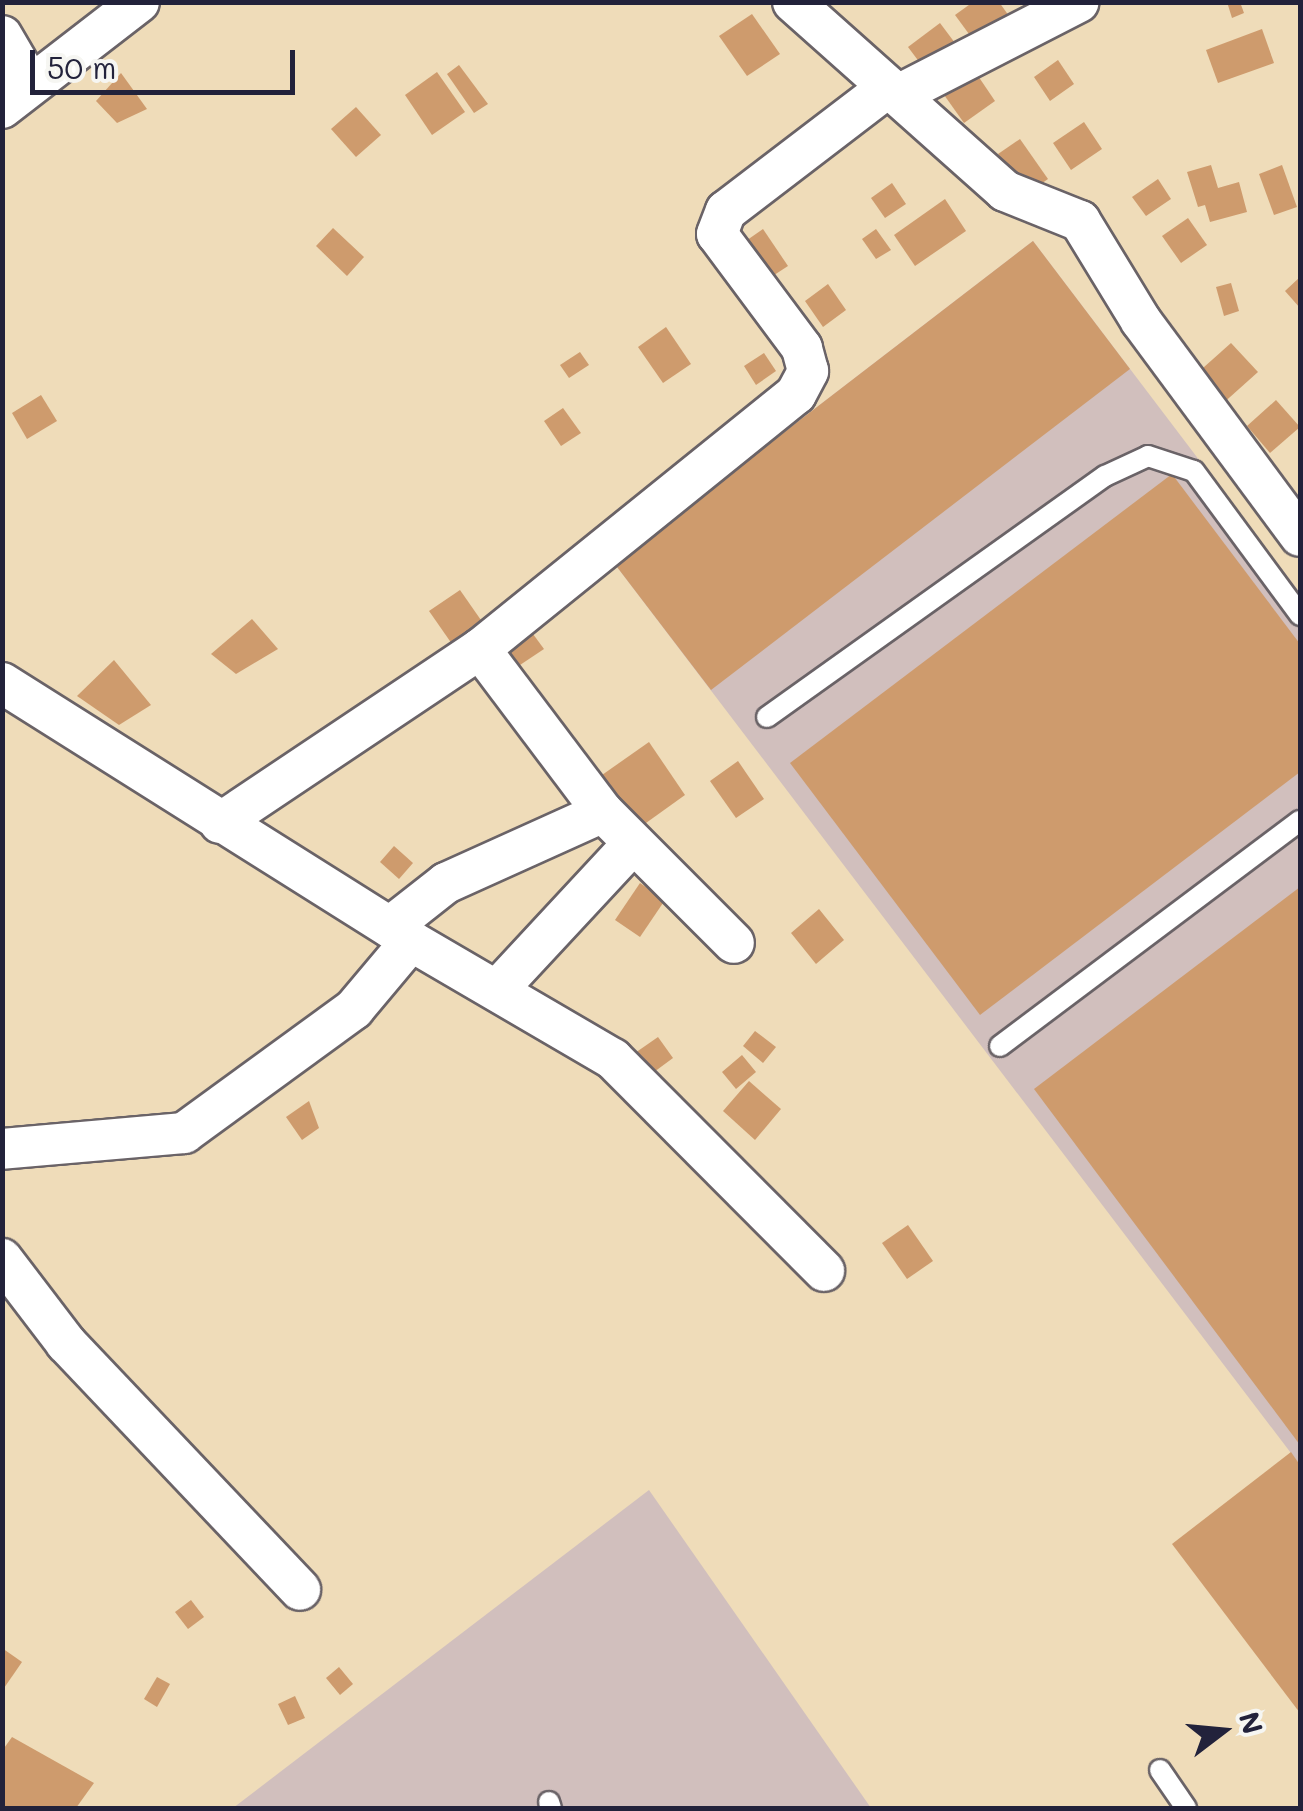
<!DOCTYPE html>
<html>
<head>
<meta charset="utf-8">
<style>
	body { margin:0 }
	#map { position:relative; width:1303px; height:1811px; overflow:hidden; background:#efdcb9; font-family:Mali,sans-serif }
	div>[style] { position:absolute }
	.industrial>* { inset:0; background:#d1bfbd }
	.building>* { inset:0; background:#ce9b6d }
	.roads { filter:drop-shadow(2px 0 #6a6367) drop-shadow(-2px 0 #6a6367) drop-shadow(0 2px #6a6367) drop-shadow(0 -2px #6a6367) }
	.service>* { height:20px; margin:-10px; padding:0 10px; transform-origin:10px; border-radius:10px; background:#fff }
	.minor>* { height:40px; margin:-20px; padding:0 20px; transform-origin:20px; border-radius:20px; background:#fff }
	span { translate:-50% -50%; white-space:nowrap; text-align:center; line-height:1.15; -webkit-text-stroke:8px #f6f6f2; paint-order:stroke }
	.frame { position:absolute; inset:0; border:5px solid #22223b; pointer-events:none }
	.north { position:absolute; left:1173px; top:1681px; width:100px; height:100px; -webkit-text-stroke:8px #f6f6f2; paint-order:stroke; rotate:74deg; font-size:28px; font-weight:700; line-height:40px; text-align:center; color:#22223b }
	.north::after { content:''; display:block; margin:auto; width:35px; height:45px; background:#22223b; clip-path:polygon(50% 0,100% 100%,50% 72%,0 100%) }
	.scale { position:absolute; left:30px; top:50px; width:265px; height:45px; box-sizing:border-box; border:5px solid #22223b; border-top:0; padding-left:12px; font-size:30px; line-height:35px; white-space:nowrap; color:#22223b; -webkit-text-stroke:8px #f6f6f2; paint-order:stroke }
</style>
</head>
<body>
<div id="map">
	<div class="industrial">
		<i style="clip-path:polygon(1033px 241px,1300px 593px,1300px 1465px,614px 563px)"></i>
		<i style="clip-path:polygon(649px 1490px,871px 1808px,233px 1808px)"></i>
	</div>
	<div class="building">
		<i style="clip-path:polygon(973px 2px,999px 2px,1014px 23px,980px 49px,955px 15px)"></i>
		<i style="clip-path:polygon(1227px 2px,1240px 2px,1244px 13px,1232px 18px)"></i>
		<i style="clip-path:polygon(752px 14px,780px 54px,747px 76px,719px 36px)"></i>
		<i style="clip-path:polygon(940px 23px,958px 47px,926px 71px,908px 47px)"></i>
		<i style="clip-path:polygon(1262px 29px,1274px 63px,1218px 83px,1206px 50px)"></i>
		<i style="clip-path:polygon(1058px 60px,1074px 84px,1050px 101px,1034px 77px)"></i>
		<i style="clip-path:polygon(459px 65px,488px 104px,474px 113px,447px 74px)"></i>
		<i style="clip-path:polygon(974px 70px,995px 101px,964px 123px,942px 92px)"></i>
		<i style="clip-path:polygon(437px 72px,465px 112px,432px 135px,405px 95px)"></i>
		<i style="clip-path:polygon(121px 73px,147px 109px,117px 123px,96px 101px)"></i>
		<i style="clip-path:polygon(356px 107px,381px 135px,356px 157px,331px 129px)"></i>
		<i style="clip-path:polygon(1084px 122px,1102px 149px,1071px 170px,1053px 143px)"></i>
		<i style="clip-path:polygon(1020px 139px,1048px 179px,1025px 195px,998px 154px)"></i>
		<i style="clip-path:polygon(1211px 165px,1218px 188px,1239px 182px,1247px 212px,1210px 222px,1205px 205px,1198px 207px,1187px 172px)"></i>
		<i style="clip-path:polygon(1282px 165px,1297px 207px,1274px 215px,1259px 174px)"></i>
		<i style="clip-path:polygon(1158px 179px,1171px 199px,1146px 216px,1132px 197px)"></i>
		<i style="clip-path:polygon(892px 183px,906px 204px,885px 218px,871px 198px)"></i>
		<i style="clip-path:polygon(945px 199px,966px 231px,915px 266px,894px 235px)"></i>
		<i style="clip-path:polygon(1188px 218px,1207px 245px,1181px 263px,1162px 236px)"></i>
		<i style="clip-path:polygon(333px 228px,364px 257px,347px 276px,316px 246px)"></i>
		<i style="clip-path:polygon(763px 229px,788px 266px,765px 281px,740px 245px)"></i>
		<i style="clip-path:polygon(876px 229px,891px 250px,876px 259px,862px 239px)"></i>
		<i style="clip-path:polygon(1033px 241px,1130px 369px,711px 690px,614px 563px)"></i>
		<i style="clip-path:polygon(1300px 277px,1300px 308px,1285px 291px)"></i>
		<i style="clip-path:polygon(1231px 283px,1239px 311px,1224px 316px,1216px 287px)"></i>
		<i style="clip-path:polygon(828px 284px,846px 310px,823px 327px,805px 301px)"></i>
		<i style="clip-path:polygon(666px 327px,691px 364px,663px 383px,638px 347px)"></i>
		<i style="clip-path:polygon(1231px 343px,1258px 372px,1220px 406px,1194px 376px)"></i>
		<i style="clip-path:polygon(580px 352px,589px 365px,569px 378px,560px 365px)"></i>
		<i style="clip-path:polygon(764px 353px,776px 371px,756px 385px,744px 366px)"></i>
		<i style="clip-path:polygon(41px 395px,57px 421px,27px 439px,12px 413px)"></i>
		<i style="clip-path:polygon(1276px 400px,1300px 427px,1270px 453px,1247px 426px)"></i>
		<i style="clip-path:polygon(563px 408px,581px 433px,561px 446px,544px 421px)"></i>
		<i style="clip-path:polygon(1172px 474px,1300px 644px,1300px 772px,980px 1015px,790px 763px)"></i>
		<i style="clip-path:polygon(460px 590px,483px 623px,452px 644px,429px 611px)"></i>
		<i style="clip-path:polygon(252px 619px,278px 649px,236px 674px,211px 654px)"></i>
		<i style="clip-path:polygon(533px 634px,544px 649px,517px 667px,507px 652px)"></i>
		<i style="clip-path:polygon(114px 660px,151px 705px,119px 725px,77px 696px)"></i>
		<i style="clip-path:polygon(649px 742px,685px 795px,639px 828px,602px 775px)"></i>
		<i style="clip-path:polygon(738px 761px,764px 799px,736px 818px,710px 781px)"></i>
		<i style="clip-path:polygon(394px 846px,413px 863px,399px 879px,380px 862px)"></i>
		<i style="clip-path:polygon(640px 883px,665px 900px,640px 937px,615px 920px)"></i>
		<i style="clip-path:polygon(1300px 887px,1300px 1445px,1034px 1089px)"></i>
		<i style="clip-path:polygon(819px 909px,844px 940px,816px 964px,791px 933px)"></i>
		<i style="clip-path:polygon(755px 1031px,776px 1047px,763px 1063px,743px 1046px)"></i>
		<i style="clip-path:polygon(658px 1037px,673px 1058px,650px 1075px,635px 1053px)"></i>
		<i style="clip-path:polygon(742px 1055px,756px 1072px,736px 1089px,722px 1072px)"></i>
		<i style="clip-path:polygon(749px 1081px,781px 1109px,755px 1140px,723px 1111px)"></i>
		<i style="clip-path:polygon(309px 1101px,319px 1128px,302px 1140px,286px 1117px)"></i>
		<i style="clip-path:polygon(908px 1225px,933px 1261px,907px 1279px,882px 1243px)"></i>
		<i style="clip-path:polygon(1291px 1452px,1300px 1465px,1300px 1713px,1172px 1544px)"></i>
		<i style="clip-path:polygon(191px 1600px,204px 1617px,188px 1629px,175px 1612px)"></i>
		<i style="clip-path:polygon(2px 1648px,22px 1662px,2px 1691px)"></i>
		<i style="clip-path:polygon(339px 1667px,353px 1684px,340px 1695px,326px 1678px)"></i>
		<i style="clip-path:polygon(157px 1677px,170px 1684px,157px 1707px,144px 1699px)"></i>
		<i style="clip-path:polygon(295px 1696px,305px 1718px,288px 1725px,278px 1704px)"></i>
		<i style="clip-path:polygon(12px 1737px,94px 1783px,76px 1808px,2px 1808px,2px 1751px)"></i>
	</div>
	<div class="roads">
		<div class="service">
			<i style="left:767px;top:717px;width:415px;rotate:-35.5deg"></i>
			<i style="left:1105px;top:476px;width:47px;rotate:-24.9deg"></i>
			<i style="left:1148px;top:456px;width:48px;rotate:18.1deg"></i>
			<i style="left:1194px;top:471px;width:179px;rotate:53.6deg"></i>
			<i style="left:1000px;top:1046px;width:375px;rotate:-36.9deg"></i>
			<i style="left:1160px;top:1770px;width:46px;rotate:55.6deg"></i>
			<i style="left:549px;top:1802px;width:6px;rotate:72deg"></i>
		</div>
		<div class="minor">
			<i style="left:793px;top:2px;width:284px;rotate:41.7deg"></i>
			<i style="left:1005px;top:191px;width:81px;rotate:21.8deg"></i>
			<i style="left:1080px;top:221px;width:117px;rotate:58.6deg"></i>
			<i style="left:1141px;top:321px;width:267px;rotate:53.5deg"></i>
			<i style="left:2px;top:36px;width:56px;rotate:59.7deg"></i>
			<i style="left:898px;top:95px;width:203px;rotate:-27.2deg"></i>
			<i style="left:2px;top:108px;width:173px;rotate:-37.7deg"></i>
			<i style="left:480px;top:649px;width:204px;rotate:53deg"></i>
			<i style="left:2px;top:683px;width:484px;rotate:32.2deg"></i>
			<i style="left:411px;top:941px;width:89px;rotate:130deg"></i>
			<i style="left:354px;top:1009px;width:210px;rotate:143.9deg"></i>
			<i style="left:184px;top:1133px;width:183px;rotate:175deg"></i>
			<i style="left:220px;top:823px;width:313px;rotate:-33.8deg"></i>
			<i style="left:480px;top:649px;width:406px;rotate:-38.9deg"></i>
			<i style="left:796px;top:394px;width:26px;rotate:-62deg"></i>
			<i style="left:808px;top:371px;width:24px;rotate:-105deg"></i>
			<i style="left:802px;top:348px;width:142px;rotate:-126.7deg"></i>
			<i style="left:717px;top:234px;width:25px;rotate:-69deg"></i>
			<i style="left:726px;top:211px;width:204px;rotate:-37.4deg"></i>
			<i style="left:390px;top:927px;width:71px;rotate:-38.2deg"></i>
			<i style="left:446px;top:883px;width:172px;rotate:-24.3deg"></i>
			<i style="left:603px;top:812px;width:185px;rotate:45deg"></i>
			<i style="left:411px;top:941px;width:234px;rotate:30.3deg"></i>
			<i style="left:613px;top:1059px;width:299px;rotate:45.1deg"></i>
			<i style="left:498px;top:989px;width:197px;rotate:-47.1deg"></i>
			<i style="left:2px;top:1259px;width:106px;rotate:52.7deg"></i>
			<i style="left:66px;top:1343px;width:340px;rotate:46.5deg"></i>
		</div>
	</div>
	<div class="frame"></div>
	<div class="north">N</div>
	<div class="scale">50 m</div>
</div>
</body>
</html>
